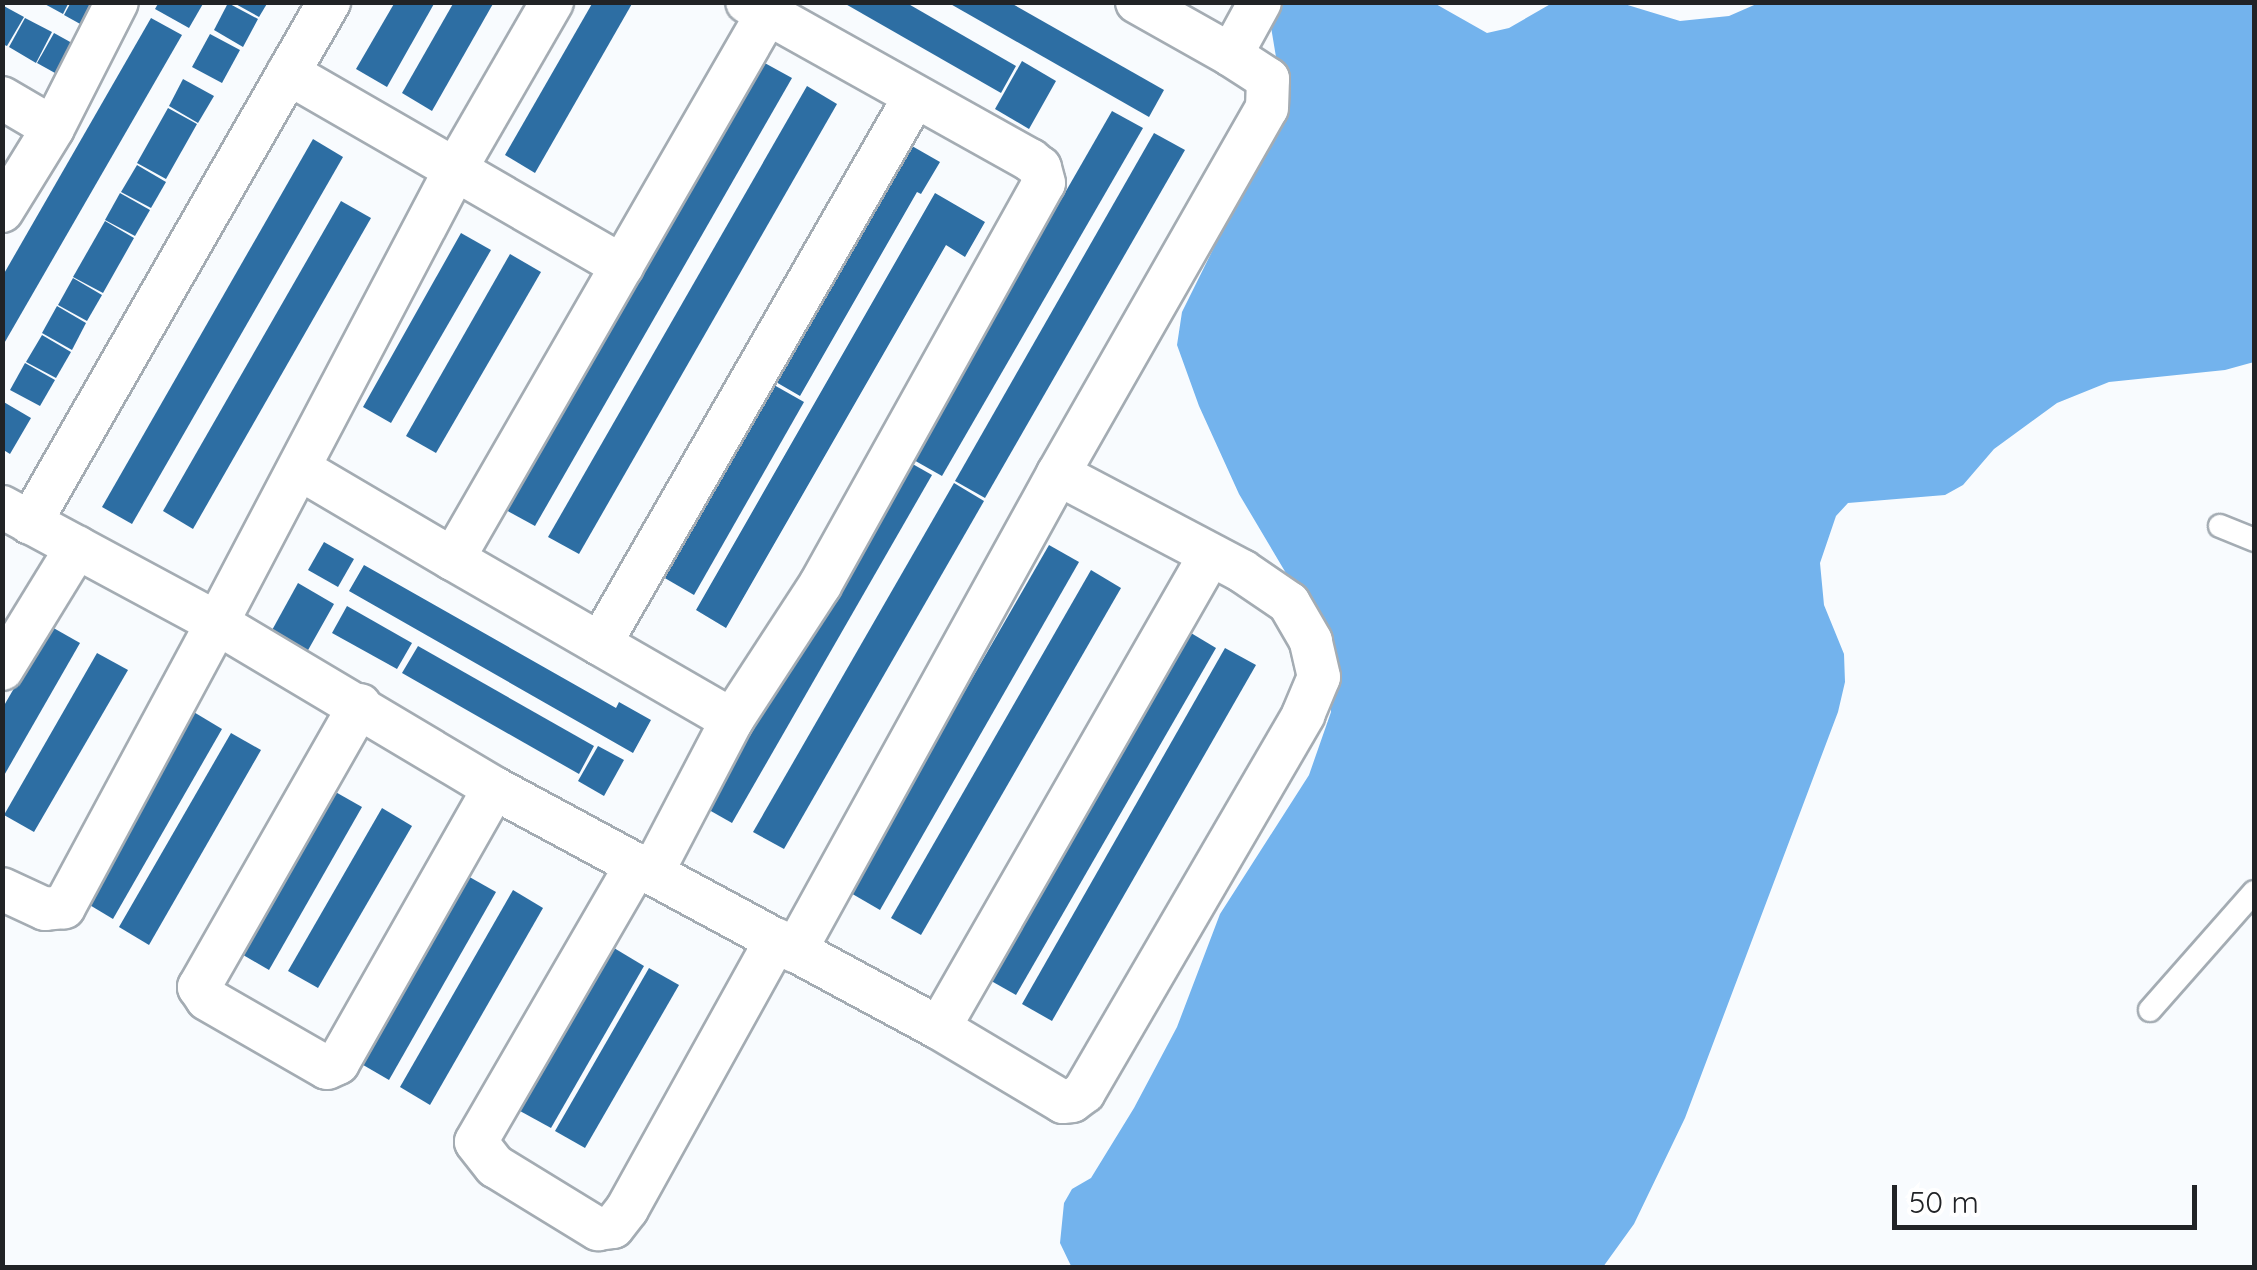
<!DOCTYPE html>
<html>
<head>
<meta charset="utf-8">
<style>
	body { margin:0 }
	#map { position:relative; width:2257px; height:1270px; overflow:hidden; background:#f8fbfe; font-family:Quicksand,sans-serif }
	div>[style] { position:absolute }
	.water>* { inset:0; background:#73b3ed }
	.building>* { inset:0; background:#2d6ea3 }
	.roads { filter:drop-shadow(2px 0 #a4acb3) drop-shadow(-2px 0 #a4acb3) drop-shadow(0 2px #a4acb3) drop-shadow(0 -2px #a4acb3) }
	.lane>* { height:22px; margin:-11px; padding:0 11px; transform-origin:11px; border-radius:11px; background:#fff }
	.street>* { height:42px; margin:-21px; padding:0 21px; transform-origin:21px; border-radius:21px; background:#fff }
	span { translate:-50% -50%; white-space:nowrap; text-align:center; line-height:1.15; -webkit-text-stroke:10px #fff; paint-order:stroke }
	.frame { position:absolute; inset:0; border:5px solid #212326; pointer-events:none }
	.scale { position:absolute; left:1892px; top:1185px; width:305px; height:45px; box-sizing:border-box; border:5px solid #212326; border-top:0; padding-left:12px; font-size:30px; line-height:35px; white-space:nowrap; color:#212326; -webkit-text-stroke:8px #fff; paint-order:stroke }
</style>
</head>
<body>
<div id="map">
	<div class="water">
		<i style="clip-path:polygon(1554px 2px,1621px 3px,1680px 21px,1729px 16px,1761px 2px,2254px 3px,2254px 362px,2225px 370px,2109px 382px,2057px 403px,1994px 449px,1963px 485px,1945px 495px,1848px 503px,1836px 516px,1820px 563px,1824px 605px,1844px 654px,1845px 682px,1838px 712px,1685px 1118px,1634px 1224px,1603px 1267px,1072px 1268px,1060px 1243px,1064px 1203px,1072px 1189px,1091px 1178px,1134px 1108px,1177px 1027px,1220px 914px,1309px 775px,1331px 712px,1328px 657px,1299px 595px,1239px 494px,1199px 406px,1177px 345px,1182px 312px,1240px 195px,1278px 69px,1270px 21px,1280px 3px,1434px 3px,1487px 33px,1509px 28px)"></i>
	</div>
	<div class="building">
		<i style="clip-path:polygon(41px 2px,69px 2px,63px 14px)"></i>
		<i style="clip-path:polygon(71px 2px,106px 2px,91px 30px,64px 15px)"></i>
		<i style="clip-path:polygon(159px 2px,204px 2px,189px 28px,155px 9px)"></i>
		<i style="clip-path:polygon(232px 2px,268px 2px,259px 17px)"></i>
		<i style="clip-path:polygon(395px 2px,435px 2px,387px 87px,356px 69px)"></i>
		<i style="clip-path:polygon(454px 2px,494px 2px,432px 111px,402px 93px)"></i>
		<i style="clip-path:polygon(593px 2px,633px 2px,535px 173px,505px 155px)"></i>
		<i style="clip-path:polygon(842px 2px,905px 2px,1016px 66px,1001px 93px)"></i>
		<i style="clip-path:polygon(947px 2px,1009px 2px,1164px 90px,1149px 117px)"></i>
		<i style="clip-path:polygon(228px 3px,258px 19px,243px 47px,214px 30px)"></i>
		<i style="clip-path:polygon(2px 5px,24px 17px,7px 46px,2px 44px)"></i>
		<i style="clip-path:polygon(25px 18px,52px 32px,36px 63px,9px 47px)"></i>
		<i style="clip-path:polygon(151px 18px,182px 35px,2px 347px,2px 277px)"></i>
		<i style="clip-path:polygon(54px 33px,81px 48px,64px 78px,37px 63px)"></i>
		<i style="clip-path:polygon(210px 34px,240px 50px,222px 83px,192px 67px)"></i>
		<i style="clip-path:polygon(761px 61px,792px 78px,535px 526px,504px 509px)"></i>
		<i style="clip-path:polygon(1022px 61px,1056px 81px,1029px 129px,995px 109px)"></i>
		<i style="clip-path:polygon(183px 79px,214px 96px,198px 123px,169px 106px)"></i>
		<i style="clip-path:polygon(807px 86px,837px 104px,579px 554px,548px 537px)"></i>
		<i style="clip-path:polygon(168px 108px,197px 124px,166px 179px,137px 163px)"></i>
		<i style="clip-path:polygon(1112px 111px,1143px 128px,942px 476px,912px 459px)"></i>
		<i style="clip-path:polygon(1154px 133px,1185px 150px,985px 498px,955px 481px)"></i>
		<i style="clip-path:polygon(313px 139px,343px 157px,132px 524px,102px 507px)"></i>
		<i style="clip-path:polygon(905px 142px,940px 162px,921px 194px,917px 192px,800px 396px,769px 378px)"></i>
		<i style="clip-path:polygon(137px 165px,166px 182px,151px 208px,121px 192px)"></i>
		<i style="clip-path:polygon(120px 193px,150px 210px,135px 236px,105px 220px)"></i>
		<i style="clip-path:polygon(935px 193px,985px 222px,965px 257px,946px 245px,726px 628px,696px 610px)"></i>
		<i style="clip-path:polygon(341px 201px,371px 218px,193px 529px,163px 511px)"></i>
		<i style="clip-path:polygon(105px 221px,134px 238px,103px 293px,73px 277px)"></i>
		<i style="clip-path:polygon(461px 233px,491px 250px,391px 423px,363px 407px)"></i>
		<i style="clip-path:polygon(510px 254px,541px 272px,436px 453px,406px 436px)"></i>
		<i style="clip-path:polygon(73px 278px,102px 295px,87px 321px,58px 305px)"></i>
		<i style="clip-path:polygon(57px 306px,86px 323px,72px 350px,42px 333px)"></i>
		<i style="clip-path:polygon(42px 335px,71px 352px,56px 378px,26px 362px)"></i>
		<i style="clip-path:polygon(25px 363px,55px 380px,40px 406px,10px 390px)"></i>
		<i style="clip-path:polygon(774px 385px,804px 402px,694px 595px,663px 577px)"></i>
		<i style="clip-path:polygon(2px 401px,31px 418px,10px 454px,2px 449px)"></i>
		<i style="clip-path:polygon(902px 458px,932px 475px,732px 823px,702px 806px)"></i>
		<i style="clip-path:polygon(954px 483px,984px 501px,784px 849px,753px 832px)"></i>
		<i style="clip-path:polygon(324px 542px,354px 559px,338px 587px,308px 570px)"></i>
		<i style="clip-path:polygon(1049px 545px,1079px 562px,880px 910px,849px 892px)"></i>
		<i style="clip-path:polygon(364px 565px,616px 708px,619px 702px,651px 720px,633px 753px,349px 591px)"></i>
		<i style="clip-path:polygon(1091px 570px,1121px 588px,921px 935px,891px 918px)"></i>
		<i style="clip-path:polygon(298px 583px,334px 604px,307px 652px,271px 632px)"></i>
		<i style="clip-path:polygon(347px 606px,412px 643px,397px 669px,332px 633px)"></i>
		<i style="clip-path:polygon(50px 626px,80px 643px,2px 779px,2px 709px)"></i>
		<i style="clip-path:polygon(1186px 630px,1216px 648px,1016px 995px,986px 978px)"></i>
		<i style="clip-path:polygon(418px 646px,594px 746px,579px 774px,402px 673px)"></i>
		<i style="clip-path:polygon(1225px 648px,1256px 665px,1052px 1021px,1022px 1004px)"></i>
		<i style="clip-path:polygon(97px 653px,128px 670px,34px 832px,4px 815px)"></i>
		<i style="clip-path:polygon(192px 711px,222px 729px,113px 919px,83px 901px)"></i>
		<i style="clip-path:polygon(231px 733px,261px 750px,149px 945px,119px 927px)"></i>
		<i style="clip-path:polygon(598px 746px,624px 760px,604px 796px,578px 781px)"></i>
		<i style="clip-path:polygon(332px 790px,362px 807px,269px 970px,238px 952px)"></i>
		<i style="clip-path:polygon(382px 808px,412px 826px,318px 988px,288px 971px)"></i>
		<i style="clip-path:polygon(466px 875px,496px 892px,389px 1080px,358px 1062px)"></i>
		<i style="clip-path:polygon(513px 890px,543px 908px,430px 1105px,400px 1087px)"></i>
		<i style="clip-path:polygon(614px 948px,644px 966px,551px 1128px,520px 1111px)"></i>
		<i style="clip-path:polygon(649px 968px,679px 985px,585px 1148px,555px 1131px)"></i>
	</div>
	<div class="roads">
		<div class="lane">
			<i style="left:2220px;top:526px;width:37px;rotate:22deg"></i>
			<i style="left:2150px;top:1010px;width:157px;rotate:-48.6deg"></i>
		</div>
		<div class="street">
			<i style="left:552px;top:2px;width:194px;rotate:120deg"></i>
			<i style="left:455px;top:170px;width:512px;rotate:117.72deg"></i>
			<i style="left:217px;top:623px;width:322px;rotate:30.8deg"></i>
			<i style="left:494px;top:788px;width:506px;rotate:28.34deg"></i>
			<i style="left:939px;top:1028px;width:144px;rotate:30.8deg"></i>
			<i style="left:1063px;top:1102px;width:9px;rotate:-6deg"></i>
			<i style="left:1072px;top:1101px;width:15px;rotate:-37deg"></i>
			<i style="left:1084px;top:1092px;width:436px;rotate:-59.8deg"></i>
			<i style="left:1303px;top:715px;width:41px;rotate:-67.2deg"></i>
			<i style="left:1319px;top:677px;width:37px;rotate:-103deg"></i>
			<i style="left:1311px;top:641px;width:44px;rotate:-120.1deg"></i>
			<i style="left:1289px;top:603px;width:57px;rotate:-145.8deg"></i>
			<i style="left:1242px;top:571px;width:208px;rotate:-152.2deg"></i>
			<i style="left:1137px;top:2px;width:108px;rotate:29.4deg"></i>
			<i style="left:1231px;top:55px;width:60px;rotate:-61.3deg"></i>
			<i style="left:288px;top:73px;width:386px;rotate:30deg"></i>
			<i style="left:2px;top:98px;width:59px;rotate:30.5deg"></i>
			<i style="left:2px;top:211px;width:97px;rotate:-58.4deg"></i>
			<i style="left:53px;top:128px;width:141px;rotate:-63.1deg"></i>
			<i style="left:300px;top:469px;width:178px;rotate:30.5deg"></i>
			<i style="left:453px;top:559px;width:629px;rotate:-60.05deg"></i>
			<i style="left:2px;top:507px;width:244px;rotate:28.3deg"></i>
			<i style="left:217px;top:623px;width:323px;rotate:118.3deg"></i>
			<i style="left:64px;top:907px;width:19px;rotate:174deg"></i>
			<i style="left:45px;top:909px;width:47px;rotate:-155.1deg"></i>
			<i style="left:30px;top:523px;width:601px;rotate:-60.15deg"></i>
			<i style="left:453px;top:559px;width:322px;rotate:30deg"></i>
			<i style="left:600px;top:644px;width:630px;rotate:-60.1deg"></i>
			<i style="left:2px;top:669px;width:143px;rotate:-58.4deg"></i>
			<i style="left:360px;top:705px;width:325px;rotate:119.7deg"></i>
			<i style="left:199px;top:987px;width:14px;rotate:56deg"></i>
			<i style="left:207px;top:999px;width:138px;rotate:29.9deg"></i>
			<i style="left:327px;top:1068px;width:12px;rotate:-24deg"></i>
			<i style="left:338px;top:1063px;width:316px;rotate:-60.4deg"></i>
			<i style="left:637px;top:864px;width:321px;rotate:120.1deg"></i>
			<i style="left:476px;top:1142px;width:31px;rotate:52deg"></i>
			<i style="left:495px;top:1166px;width:121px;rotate:31.5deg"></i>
			<i style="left:598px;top:1229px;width:15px;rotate:-8deg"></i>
			<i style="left:613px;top:1227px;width:23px;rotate:-52deg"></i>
			<i style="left:627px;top:1209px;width:308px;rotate:-61deg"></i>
			<i style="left:653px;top:871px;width:170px;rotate:-62.4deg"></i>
			<i style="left:732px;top:720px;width:161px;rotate:-56.9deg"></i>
			<i style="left:820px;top:585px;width:460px;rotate:-60.9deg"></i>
			<i style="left:1044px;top:183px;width:16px;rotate:-105deg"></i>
			<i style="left:1040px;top:168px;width:13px;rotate:-141deg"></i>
			<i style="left:1030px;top:160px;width:324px;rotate:-150.8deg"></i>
			<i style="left:795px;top:951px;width:545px;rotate:-61.13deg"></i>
			<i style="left:1058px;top:474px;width:421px;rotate:-60.3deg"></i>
			<i style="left:1267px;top:108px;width:29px;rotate:-88deg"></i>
			<i style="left:1268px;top:79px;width:44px;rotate:-147deg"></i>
			<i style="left:939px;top:1028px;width:545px;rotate:-60.19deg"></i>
		</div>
	</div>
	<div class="frame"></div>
	<div class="scale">50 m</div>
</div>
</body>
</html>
